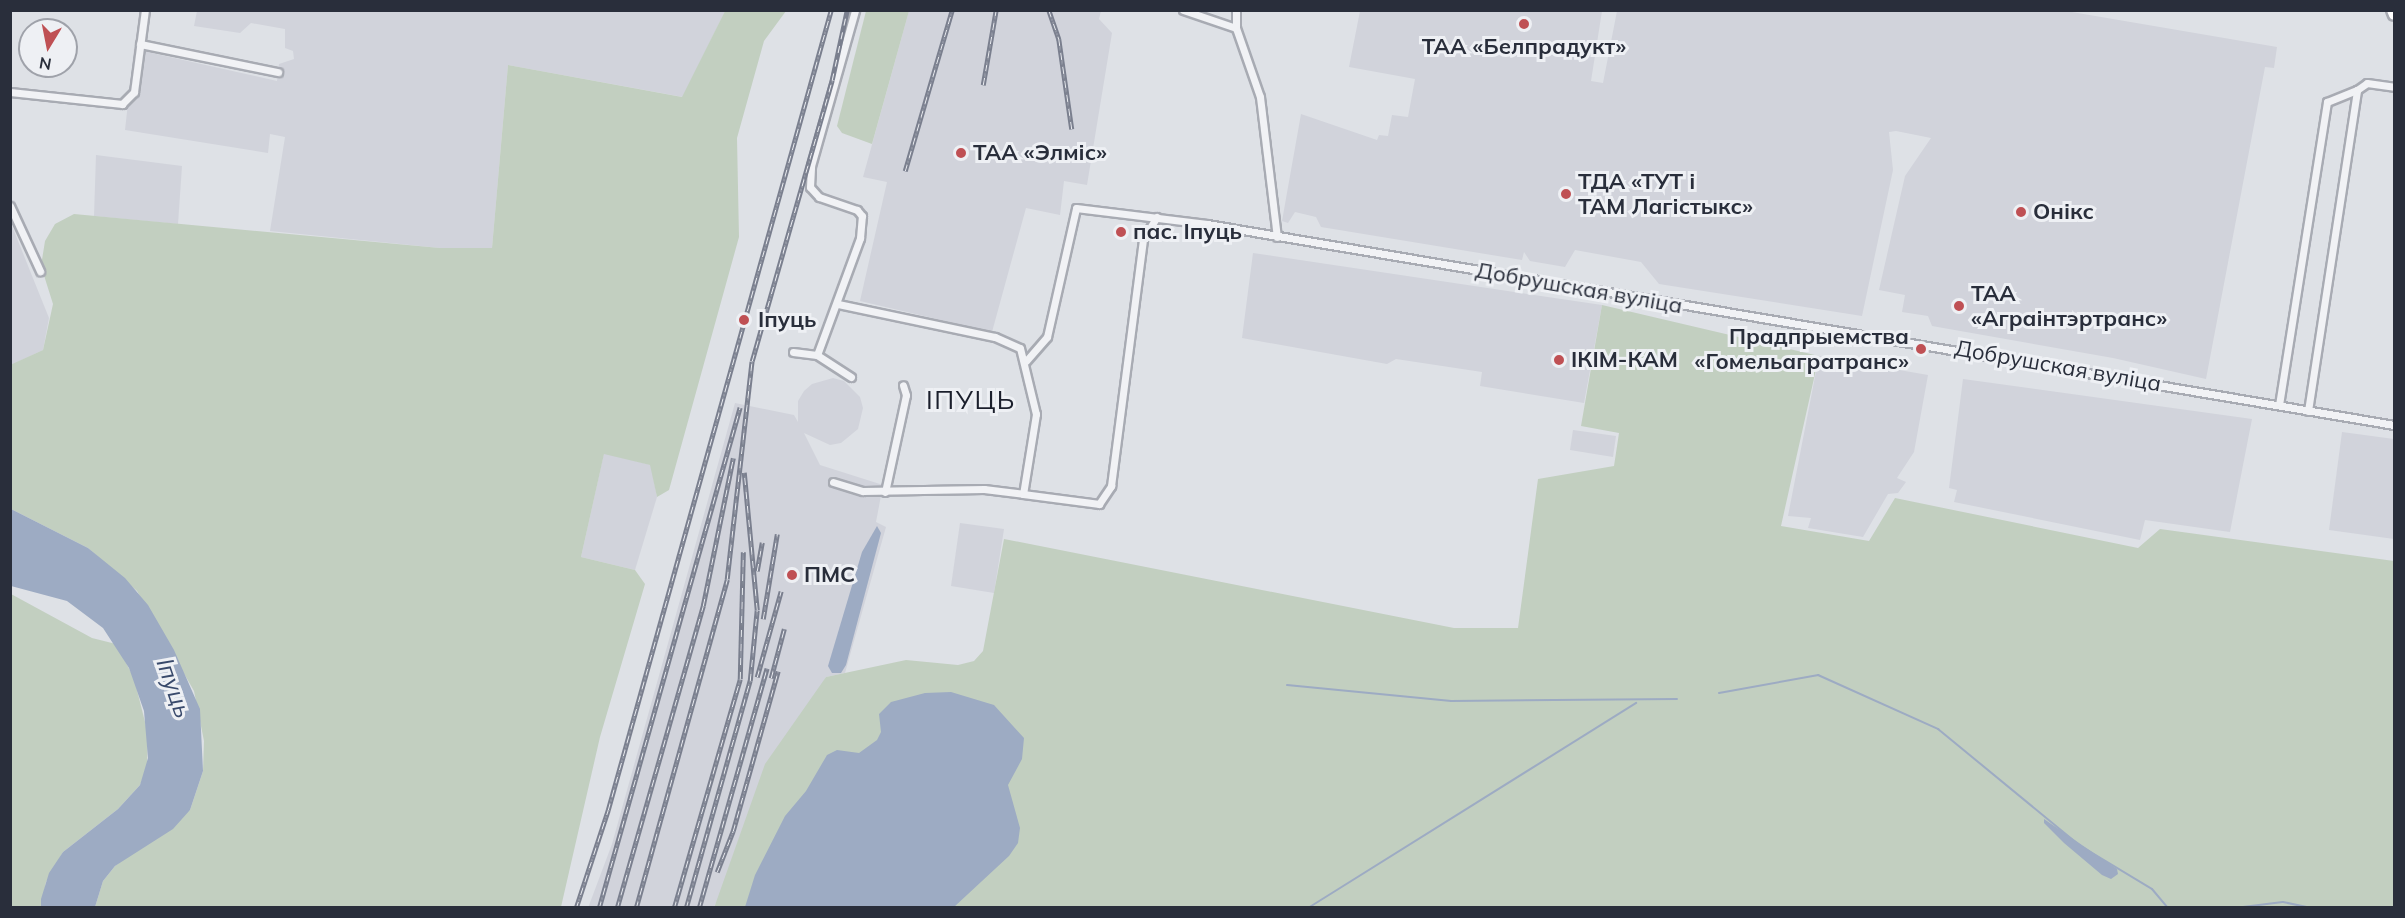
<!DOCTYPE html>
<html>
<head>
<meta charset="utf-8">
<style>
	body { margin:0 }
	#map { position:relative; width:2405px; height:918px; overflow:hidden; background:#dee1e6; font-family:Mulish,sans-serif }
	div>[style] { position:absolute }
	.built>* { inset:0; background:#d1d3db }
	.green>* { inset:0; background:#c2cfc0 }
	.water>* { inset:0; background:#9dabc3 }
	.stream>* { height:2px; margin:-1px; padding:0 1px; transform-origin:1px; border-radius:1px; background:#9dabc3 }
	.roads { filter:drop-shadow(2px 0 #a8abb3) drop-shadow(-2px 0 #a8abb3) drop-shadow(0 2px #a8abb3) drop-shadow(0 -2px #a8abb3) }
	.street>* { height:7px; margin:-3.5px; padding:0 3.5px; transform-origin:3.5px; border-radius:3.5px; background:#f1f2f5 }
	.primary>* { height:10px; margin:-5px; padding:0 5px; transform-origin:5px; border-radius:5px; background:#fff }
	.rail>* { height:4.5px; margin-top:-2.25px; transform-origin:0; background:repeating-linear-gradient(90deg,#eef0f4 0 7px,#7a7f8e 0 14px); box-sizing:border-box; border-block:2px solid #7a7f8e }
	.dots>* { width:16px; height:16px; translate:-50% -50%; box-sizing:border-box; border:3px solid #eef0f4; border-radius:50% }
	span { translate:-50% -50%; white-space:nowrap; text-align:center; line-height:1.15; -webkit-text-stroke:6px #eef0f4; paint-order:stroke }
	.poi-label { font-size:22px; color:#292e3b; font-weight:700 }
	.left { translate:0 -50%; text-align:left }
	.right { translate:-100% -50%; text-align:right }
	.street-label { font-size:22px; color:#292e3b }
	.water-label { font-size:24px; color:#38496b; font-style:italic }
	.quarter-label { font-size:26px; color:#1b1f2c; letter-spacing:1.5px }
	.frame { position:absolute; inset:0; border:12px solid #292e3b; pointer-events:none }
	.north { position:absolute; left:18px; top:18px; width:60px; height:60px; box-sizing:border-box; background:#eef0f4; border:2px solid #9fa2aa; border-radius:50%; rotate:190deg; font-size:16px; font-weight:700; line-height:24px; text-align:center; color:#292e3b }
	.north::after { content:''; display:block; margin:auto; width:21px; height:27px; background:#bf5054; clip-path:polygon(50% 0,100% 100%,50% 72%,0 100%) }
</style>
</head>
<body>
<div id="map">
	<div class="built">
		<i style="clip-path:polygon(197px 11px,725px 11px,683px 97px,508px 65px,492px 248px,440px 248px,270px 231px,285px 137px,270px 134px,268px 153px,125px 130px,134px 49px,277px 81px,279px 64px,294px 59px,293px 51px,285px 48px,285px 29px,251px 23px,240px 33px,194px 26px)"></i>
		<i style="clip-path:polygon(909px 11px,1101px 11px,1099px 19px,1112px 33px,1087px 185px,1064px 181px,1060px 215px,1026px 208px,992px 332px,860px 301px,887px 182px,863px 177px)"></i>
		<i style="clip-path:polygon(1360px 11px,1602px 11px,1591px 81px,1603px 83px,1617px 11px,2066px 11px,2277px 47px,2274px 68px,2265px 67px,2206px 379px,2113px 358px,1932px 326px,1928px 316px,1902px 312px,1905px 295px,1879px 290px,1905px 176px,1931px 138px,1896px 131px,1889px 132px,1893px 170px,1862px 316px,1659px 284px,1641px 262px,1575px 250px,1565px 267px,1530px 261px,1524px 252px,1522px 260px,1321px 227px,1316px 217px,1295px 212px,1288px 223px,1282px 221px,1301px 114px,1377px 140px,1379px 135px,1388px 136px,1392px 115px,1408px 117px,1415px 79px,1349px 67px)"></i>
		<i style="clip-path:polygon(96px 155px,182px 166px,178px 224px,94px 216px)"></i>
		<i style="clip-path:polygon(10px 221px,49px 318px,43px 350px,11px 365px)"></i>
		<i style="clip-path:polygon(1253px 253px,1602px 305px,1584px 403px,1480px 386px,1482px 372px,1396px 359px,1387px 364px,1242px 338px)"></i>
		<i style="clip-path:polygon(1819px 356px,1928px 375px,1914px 452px,1897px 478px,1906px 482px,1898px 493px,1888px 494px,1863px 537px,1808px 528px,1811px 518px,1788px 516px)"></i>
		<i style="clip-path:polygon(833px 378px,844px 381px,860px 397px,863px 408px,858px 429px,841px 443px,830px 445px,804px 433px,820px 465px,883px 485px,876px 522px,886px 527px,845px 673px,826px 677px,714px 907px,588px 908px,612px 844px,735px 403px,794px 415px,798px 422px,798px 401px,804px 391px,812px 384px)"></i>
		<i style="clip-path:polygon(1963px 379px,2252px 419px,2230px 532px,2145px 520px,2140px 540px,1954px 502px,1957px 490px,1949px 488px)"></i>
		<i style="clip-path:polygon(1573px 430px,1616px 436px,1613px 457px,1570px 450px)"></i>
		<i style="clip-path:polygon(2342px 432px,2394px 439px,2394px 539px,2329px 530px)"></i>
		<i style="clip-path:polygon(604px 453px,651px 465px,657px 497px,635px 570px,581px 557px)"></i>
		<i style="clip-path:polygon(960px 523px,1004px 529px,994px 593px,951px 586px)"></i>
	</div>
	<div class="green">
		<i style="clip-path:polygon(725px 11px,786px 11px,764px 41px,737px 138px,739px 237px,669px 490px,657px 497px,650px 465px,604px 454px,581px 557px,635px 570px,645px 584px,600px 737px,561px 907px,95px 907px,103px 881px,115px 866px,190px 810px,203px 771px,204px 741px,194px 691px,137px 591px,88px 548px,11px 509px,10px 365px,43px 350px,53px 304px,41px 266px,45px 241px,55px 224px,74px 214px,440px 248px,492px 248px,508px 65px,682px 97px)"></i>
		<i style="clip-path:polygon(866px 11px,909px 11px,872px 144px,842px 133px,837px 126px)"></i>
		<i style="clip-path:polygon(1602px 305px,1819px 356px,1781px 526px,1869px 541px,1895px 498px,2138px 548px,2160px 529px,2394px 561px,2394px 907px,714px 908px,765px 764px,826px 677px,906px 660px,958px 665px,974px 661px,983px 651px,1004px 539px,1454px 628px,1518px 628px,1538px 479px,1614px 466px,1619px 433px,1581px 426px)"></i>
		<i style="clip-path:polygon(11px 594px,92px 638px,116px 644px,134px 678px,148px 734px,147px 768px,140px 785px,118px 809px,63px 852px,46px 882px,41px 907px,11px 908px)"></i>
	</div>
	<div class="water">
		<i style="clip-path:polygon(11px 509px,88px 548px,125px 578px,148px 605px,174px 650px,200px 709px,203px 771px,190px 810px,173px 829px,115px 866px,103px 881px,95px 907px,41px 907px,41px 899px,49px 873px,63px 852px,118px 809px,140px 785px,148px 758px,144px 711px,129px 668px,103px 628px,67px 601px,11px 586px)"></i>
		<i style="clip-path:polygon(877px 526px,881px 533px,846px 665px,841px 673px,832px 673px,828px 666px,862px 552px)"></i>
		<i style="clip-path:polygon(951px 692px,994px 705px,1024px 738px,1022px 759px,1008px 785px,1020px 828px,1018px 843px,1009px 856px,954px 907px,745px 907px,755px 875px,785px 816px,806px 791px,827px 755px,837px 750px,859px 753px,877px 740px,881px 732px,879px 714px,891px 702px,925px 693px)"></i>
		<i style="clip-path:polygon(2044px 819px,2117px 869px,2118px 874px,2111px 879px,2102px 875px,2064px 843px,2044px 823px)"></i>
	</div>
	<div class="stream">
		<i style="left:1287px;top:685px;width:165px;rotate:5.6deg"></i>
		<i style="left:1451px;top:701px;width:226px;rotate:-0.5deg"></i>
		<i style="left:1719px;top:693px;width:101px;rotate:-10.3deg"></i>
		<i style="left:1818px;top:675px;width:132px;rotate:24.2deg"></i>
		<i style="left:1938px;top:729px;width:183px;rotate:39.4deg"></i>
		<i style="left:2079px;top:845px;width:85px;rotate:31.1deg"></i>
		<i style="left:2152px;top:889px;width:25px;rotate:50deg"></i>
		<i style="left:1308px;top:908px;width:387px;rotate:-32deg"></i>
		<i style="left:2235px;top:908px;width:48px;rotate:-7.1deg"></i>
		<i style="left:2283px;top:902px;width:29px;rotate:12deg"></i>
	</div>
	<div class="roads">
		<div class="street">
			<i style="left:1183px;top:10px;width:56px;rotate:18.8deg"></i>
			<i style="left:1236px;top:10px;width:18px;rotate:90deg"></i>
			<i style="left:1236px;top:28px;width:73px;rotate:70.8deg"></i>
			<i style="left:1260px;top:97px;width:141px;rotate:83.1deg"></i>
			<i style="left:140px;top:44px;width:141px;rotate:11.5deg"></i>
			<i style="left:10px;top:92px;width:113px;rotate:6.1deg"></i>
			<i style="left:122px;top:104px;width:17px;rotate:-45deg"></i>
			<i style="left:134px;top:92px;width:83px;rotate:-82.4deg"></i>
			<i style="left:10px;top:206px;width:72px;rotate:65.2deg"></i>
			<i style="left:838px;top:304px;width:160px;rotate:11.9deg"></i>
			<i style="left:995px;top:337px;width:27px;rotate:24deg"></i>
			<i style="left:1020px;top:348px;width:68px;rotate:76.4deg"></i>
			<i style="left:1036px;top:414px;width:81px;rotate:99.2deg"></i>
			<i style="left:1023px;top:494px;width:77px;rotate:7.5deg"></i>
			<i style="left:1099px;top:504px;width:22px;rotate:-56deg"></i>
			<i style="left:1111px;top:486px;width:249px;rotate:-82.6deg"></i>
			<i style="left:1143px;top:239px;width:26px;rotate:-58deg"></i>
			<i style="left:793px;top:352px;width:24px;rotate:7deg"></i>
			<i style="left:1026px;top:361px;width:32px;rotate:-49deg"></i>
			<i style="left:1047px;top:337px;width:132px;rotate:-77.3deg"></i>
			<i style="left:1076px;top:208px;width:132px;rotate:7deg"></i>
			<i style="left:1207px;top:224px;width:1204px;rotate:9.61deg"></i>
			<i style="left:851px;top:377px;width:40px;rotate:-147.1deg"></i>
			<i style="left:817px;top:355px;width:125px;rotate:-69.8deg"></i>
			<i style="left:860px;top:238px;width:22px;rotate:-85deg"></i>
			<i style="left:862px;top:216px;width:8px;rotate:-130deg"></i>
			<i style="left:857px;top:210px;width:40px;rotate:-161.1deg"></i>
			<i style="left:819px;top:197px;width:13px;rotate:-132deg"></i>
			<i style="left:810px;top:187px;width:21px;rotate:-87deg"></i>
			<i style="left:811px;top:166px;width:162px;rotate:-74.2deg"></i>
			<i style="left:2279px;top:405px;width:307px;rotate:-81deg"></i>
			<i style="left:2327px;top:102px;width:32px;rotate:-22deg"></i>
			<i style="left:2308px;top:411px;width:325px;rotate:-81.3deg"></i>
			<i style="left:2357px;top:90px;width:12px;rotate:-35deg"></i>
			<i style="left:2367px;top:83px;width:27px;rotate:8deg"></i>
			<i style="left:833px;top:482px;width:31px;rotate:17deg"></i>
			<i style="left:863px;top:491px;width:121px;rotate:-0.9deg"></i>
			<i style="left:984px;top:489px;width:39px;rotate:7deg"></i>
			<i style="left:885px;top:492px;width:99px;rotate:-77.8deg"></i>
			<i style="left:906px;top:395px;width:10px;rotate:-107deg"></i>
		</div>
		<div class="primary">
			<i style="left:2392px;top:10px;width:5px;rotate:68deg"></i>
		</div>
	</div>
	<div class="rail">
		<i style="left:1049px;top:10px;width:31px;rotate:71deg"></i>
		<i style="left:1059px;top:39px;width:91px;rotate:81.8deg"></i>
		<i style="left:983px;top:85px;width:76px;rotate:-80.2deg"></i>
		<i style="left:905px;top:171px;width:168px;rotate:-73.7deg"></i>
		<i style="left:757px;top:571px;width:29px;rotate:-80deg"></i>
		<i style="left:763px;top:619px;width:86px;rotate:-80.6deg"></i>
		<i style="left:757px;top:677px;width:89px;rotate:-74.4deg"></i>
		<i style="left:771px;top:678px;width:51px;rotate:-75.1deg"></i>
		<i style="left:717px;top:872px;width:44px;rotate:-68.7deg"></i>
		<i style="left:733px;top:831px;width:166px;rotate:-74.3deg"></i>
		<i style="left:576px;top:908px;width:103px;rotate:-71.9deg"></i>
		<i style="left:608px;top:810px;width:830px;rotate:-74.42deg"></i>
		<i style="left:599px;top:908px;width:520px;rotate:-74.28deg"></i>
		<i style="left:617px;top:908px;width:314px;rotate:-74.1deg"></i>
		<i style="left:703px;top:606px;width:151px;rotate:-78.5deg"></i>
		<i style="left:636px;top:908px;width:341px;rotate:-74.5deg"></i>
		<i style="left:727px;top:579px;width:219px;rotate:-83.5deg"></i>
		<i style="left:752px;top:361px;width:292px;rotate:-74.1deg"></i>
		<i style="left:832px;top:80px;width:72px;rotate:-77.9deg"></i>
		<i style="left:674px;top:908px;width:238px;rotate:-73.9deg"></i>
		<i style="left:740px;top:679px;width:127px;rotate:-88.6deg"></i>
		<i style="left:686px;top:908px;width:236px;rotate:-74.3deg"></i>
		<i style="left:750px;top:681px;width:71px;rotate:-84.4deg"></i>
		<i style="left:757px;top:610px;width:138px;rotate:-95.4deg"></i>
		<i style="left:699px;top:908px;width:249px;rotate:-74.2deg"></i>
	</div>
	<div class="dots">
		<i style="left:1524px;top:24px;background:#bf5054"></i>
		<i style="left:961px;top:153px;background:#bf5054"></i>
		<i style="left:1566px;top:194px;background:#bf5054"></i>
		<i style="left:2021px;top:212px;background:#bf5054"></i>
		<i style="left:1121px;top:232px;background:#bf5054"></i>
		<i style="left:1959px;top:306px;background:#bf5054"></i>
		<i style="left:744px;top:320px;background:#bf5054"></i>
		<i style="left:1921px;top:349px;background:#bf5054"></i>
		<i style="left:1559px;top:360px;background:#bf5054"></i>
		<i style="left:792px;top:575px;background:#bf5054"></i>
	</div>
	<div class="poi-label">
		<span style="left:1524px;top:47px">ТАА «Белпрадукт»</span>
		<span class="left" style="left:973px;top:153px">ТАА «Элміс»</span>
		<span class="left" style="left:1578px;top:194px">ТДА «ТУТ і<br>ТАМ Лагістыкс»</span>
		<span class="left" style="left:2033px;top:212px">Онікс</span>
		<span class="left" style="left:1133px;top:232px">пас. Іпуць</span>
		<span class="left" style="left:1971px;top:306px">ТАА<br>«Аграінтэртранс»</span>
		<span class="left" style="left:758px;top:320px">Іпуць</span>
		<span class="right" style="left:1909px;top:349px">Прадпрыемства<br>«Гомельагратранс»</span>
		<span class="left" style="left:1571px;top:360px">ІКІМ-КАМ</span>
		<span class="left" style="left:804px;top:575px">ПМС</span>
	</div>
	<div class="street-label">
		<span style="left:1579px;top:288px;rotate:10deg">Добрушская вуліца</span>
		<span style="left:2058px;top:366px;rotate:10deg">Добрушская вуліца</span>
	</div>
	<div class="water-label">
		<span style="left:174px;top:688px;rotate:71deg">Іпуць</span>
	</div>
	<div class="quarter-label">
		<span style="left:971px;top:400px">ІПУЦЬ</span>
	</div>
	<div class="frame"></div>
	<div class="north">N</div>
</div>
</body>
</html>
